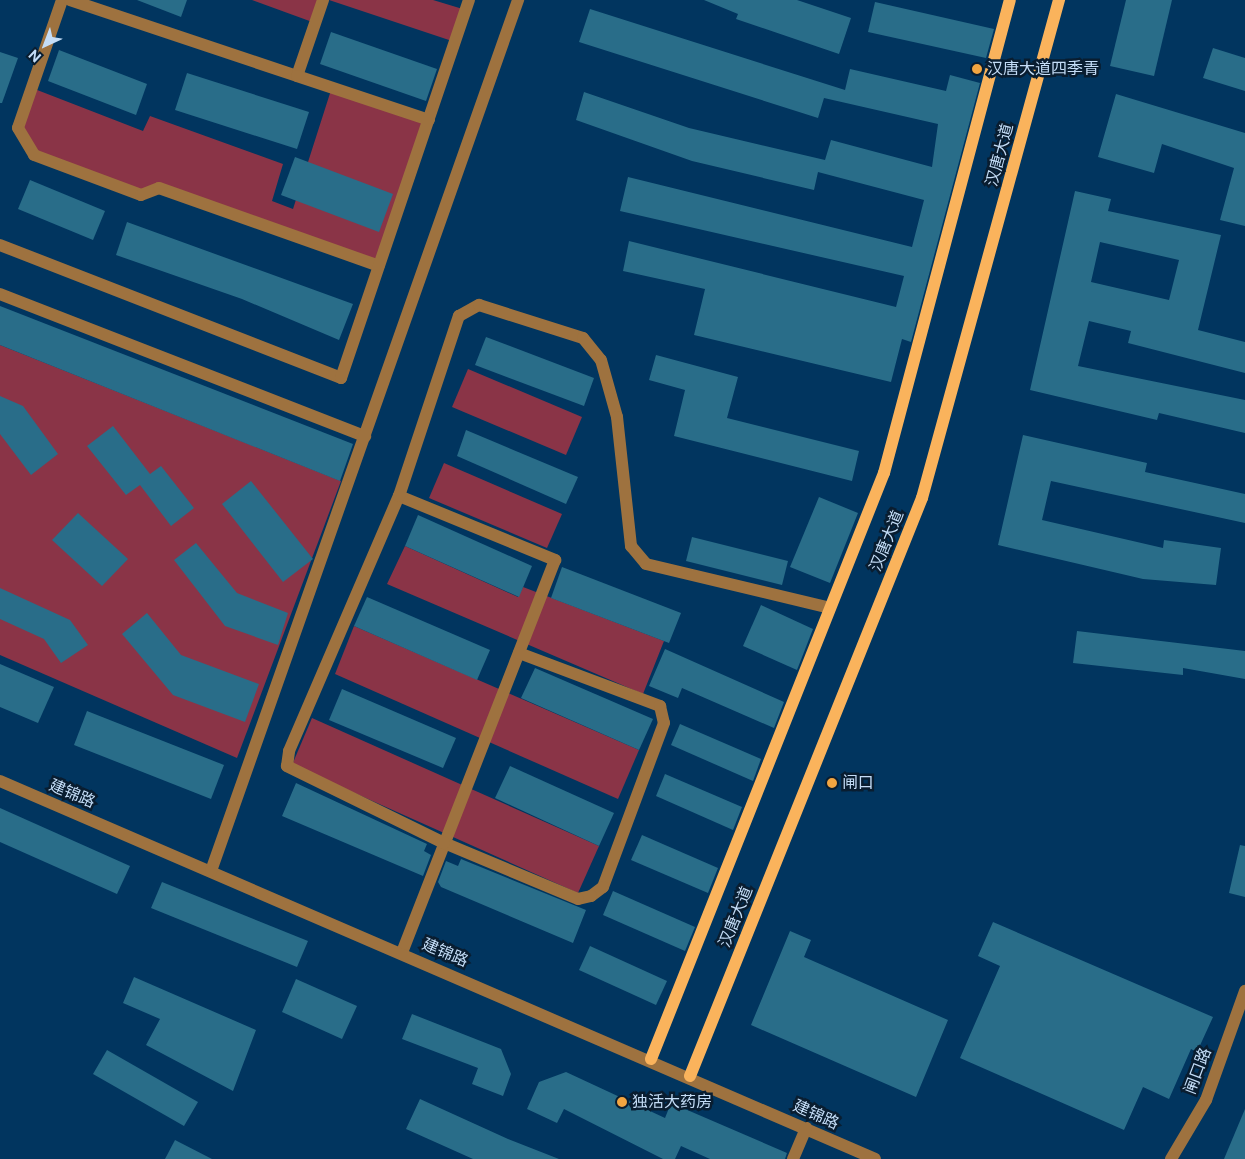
<!DOCTYPE html>
<html>
<head>
<meta charset="utf-8">
<style>
	body { margin:0 }
	#map { position:relative; width:1245px; height:1159px; overflow:hidden; background:#01355f; font-family:"Public Sans","Noto Sans SC",sans-serif }
	div>[style] { position:absolute }
	.green>* { inset:0; background:#8a3447 }
	.building>* { inset:0; background:#296d89 }
	.minor>* { height:12px; margin:-6px; padding:0 6px; transform-origin:6px; border-radius:6px; background:#9e723f }
	.major>* { height:12px; margin:-6px; padding:0 6px; transform-origin:6px; border-radius:6px; background:#fab35c }
	.dots>* { width:14px; height:14px; translate:-50% -50%; box-sizing:border-box; border:2px solid #091d30; border-radius:50% }
	span { translate:-50% -50%; white-space:nowrap; text-align:center; line-height:1.15; -webkit-text-stroke:5px #091d30; paint-order:stroke }
	.poi-label { font-size:16px; color:#c4ddf7 }
	.left { translate:0 -50%; text-align:left }
	.street-label { font-size:16px; color:#c4ddf7 }
	.north { position:absolute; left:20px; top:20px; width:50px; height:50px; -webkit-text-stroke:4px #091d30; paint-order:stroke; rotate:223deg; font-size:14px; font-weight:700; line-height:20px; text-align:center; color:#c4ddf7 }
	.north::after { content:''; display:block; margin:auto; width:18px; height:22px; background:#c4ddf7; clip-path:polygon(50% 0,100% 100%,50% 72%,0 100%) }
</style>
</head>
<body>
<div id="map">
	<div class="green">
		<i style="clip-path:polygon(252px 0,323px 0,315px 23px)"></i>
		<i style="clip-path:polygon(329px 0,433px 0,466px 10px,455px 42px)"></i>
		<i style="clip-path:polygon(332px 87px,429px 120px,379px 266px,159px 188px,141px 195px,34px 155px,18px 128px,32px 88px,143px 131px,150px 116px,283px 164px,272px 201px,293px 209px)"></i>
		<i style="clip-path:polygon(0 345px,341px 481px,237px 758px,0 655px)"></i>
		<i style="clip-path:polygon(468px 369px,582px 417px,566px 455px,452px 407px)"></i>
		<i style="clip-path:polygon(444px 463px,562px 514px,547px 548px,429px 498px)"></i>
		<i style="clip-path:polygon(405px 546px,518px 597px,523px 587px,664px 641px,643px 694px,387px 584px)"></i>
		<i style="clip-path:polygon(354px 626px,639px 750px,618px 799px,335px 674px)"></i>
		<i style="clip-path:polygon(312px 718px,599px 846px,578px 893px,292px 765px)"></i>
	</div>
	<div class="building">
		<i style="clip-path:polygon(137px 0,187px 0,181px 17px)"></i>
		<i style="clip-path:polygon(704px 0,797px 0,851px 18px,839px 54px,736px 19px,738px 14px)"></i>
		<i style="clip-path:polygon(1126px 0,1172px 0,1154px 76px,1110px 66px)"></i>
		<i style="clip-path:polygon(875px 2px,994px 29px,986px 58px,868px 32px)"></i>
		<i style="clip-path:polygon(590px 9px,845px 90px,850px 69px,946px 91px,950px 75px,980px 83px,911px 342px,902px 339px,891px 382px,694px 335px,705px 289px,623px 271px,629px 241px,896px 307px,904px 276px,620px 211px,628px 177px,912px 247px,924px 200px,818px 172px,814px 190px,692px 161px,576px 120px,584px 92px,689px 128px,825px 160px,831px 140px,932px 167px,938px 124px,824px 98px,818px 118px,579px 42px)"></i>
		<i style="clip-path:polygon(331px 32px,437px 69px,426px 101px,320px 64px)"></i>
		<i style="clip-path:polygon(1213px 48px,1245px 58px,1245px 91px,1203px 78px)"></i>
		<i style="clip-path:polygon(59px 50px,147px 84px,136px 115px,48px 81px)"></i>
		<i style="clip-path:polygon(0 52px,18px 58px,2px 103px,0 103px)"></i>
		<i style="clip-path:polygon(187px 73px,309px 112px,297px 149px,175px 110px)"></i>
		<i style="clip-path:polygon(1116px 94px,1245px 133px,1245px 226px,1220px 220px,1234px 168px,1162px 144px,1154px 173px,1098px 157px)"></i>
		<i style="clip-path:polygon(295px 157px,393px 194px,379px 232px,281px 195px)"></i>
		<i style="clip-path:polygon(30px 180px,105px 211px,93px 240px,18px 209px)"></i>
		<i style="clip-path:polygon(evenodd,1075px 191px,1111px 199px,1108px 211px,1221px 235px,1198px 330px,1245px 342px,1245px 373px,1128px 343px,1131px 331px,1089px 321px,1078px 366px,1245px 400px,1245px 433px,1159px 413px,1157px 420px,1030px 390px,1075px 191px,1100px 242px,1179px 260px,1169px 300px,1091px 282px,1100px 242px)"></i>
		<i style="clip-path:polygon(127px 222px,353px 304px,339px 340px,242px 299px,116px 255px)"></i>
		<i style="clip-path:polygon(0 306px,353px 444px,340px 481px,0 345px)"></i>
		<i style="clip-path:polygon(486px 337px,594px 378px,584px 406px,475px 365px)"></i>
		<i style="clip-path:polygon(656px 355px,738px 377px,727px 418px,859px 451px,852px 481px,674px 436px,685px 390px,649px 380px)"></i>
		<i style="clip-path:polygon(0 396px,23px 406px,58px 454px,31px 475px,0 434px)"></i>
		<i style="clip-path:polygon(113px 426px,150px 474px,161px 466px,194px 508px,171px 526px,140px 485px,126px 495px,87px 446px)"></i>
		<i style="clip-path:polygon(466px 430px,578px 477px,566px 504px,457px 456px)"></i>
		<i style="clip-path:polygon(1023px 435px,1147px 463px,1145px 472px,1245px 494px,1245px 523px,1051px 481px,1042px 520px,1163px 548px,1164px 540px,1221px 548px,1216px 585px,1143px 579px,998px 545px)"></i>
		<i style="clip-path:polygon(251px 481px,313px 559px,283px 582px,222px 504px)"></i>
		<i style="clip-path:polygon(819px 497px,858px 513px,830px 583px,790px 567px)"></i>
		<i style="clip-path:polygon(78px 513px,128px 559px,102px 586px,52px 540px)"></i>
		<i style="clip-path:polygon(418px 515px,532px 566px,519px 597px,405px 546px)"></i>
		<i style="clip-path:polygon(692px 537px,788px 561px,782px 585px,686px 561px)"></i>
		<i style="clip-path:polygon(196px 543px,237px 593px,288px 613px,278px 645px,225px 626px,174px 560px)"></i>
		<i style="clip-path:polygon(562px 567px,681px 613px,669px 643px,551px 598px)"></i>
		<i style="clip-path:polygon(0 588px,70px 620px,88px 645px,61px 663px,44px 639px,0 619px)"></i>
		<i style="clip-path:polygon(367px 597px,490px 650px,477px 680px,354px 626px)"></i>
		<i style="clip-path:polygon(761px 605px,813px 629px,797px 670px,743px 646px)"></i>
		<i style="clip-path:polygon(147px 613px,181px 655px,259px 684px,245px 722px,173px 695px,122px 634px)"></i>
		<i style="clip-path:polygon(1077px 631px,1245px 651px,1245px 679px,1183px 668px,1183px 675px,1073px 663px)"></i>
		<i style="clip-path:polygon(665px 649px,784px 702px,774px 728px,682px 688px,678px 698px,649px 686px)"></i>
		<i style="clip-path:polygon(0 664px,54px 687px,38px 723px,0 707px)"></i>
		<i style="clip-path:polygon(535px 668px,653px 719px,639px 750px,521px 698px)"></i>
		<i style="clip-path:polygon(342px 689px,456px 738px,443px 768px,329px 720px)"></i>
		<i style="clip-path:polygon(87px 711px,224px 765px,211px 799px,74px 745px)"></i>
		<i style="clip-path:polygon(680px 724px,761px 759px,753px 781px,671px 745px)"></i>
		<i style="clip-path:polygon(510px 766px,614px 813px,599px 846px,495px 798px)"></i>
		<i style="clip-path:polygon(665px 774px,742px 807px,733px 830px,656px 796px)"></i>
		<i style="clip-path:polygon(296px 783px,427px 844px,424px 851px,431px 855px,423px 876px,282px 816px)"></i>
		<i style="clip-path:polygon(0 808px,130px 866px,117px 894px,0 842px)"></i>
		<i style="clip-path:polygon(642px 835px,718px 868px,708px 893px,631px 860px)"></i>
		<i style="clip-path:polygon(1240px 845px,1245px 846px,1245px 897px,1229px 893px)"></i>
		<i style="clip-path:polygon(461px 859px,586px 910px,573px 943px,441px 887px,438px 882px,446px 861px,458px 866px)"></i>
		<i style="clip-path:polygon(162px 882px,308px 941px,297px 967px,151px 908px)"></i>
		<i style="clip-path:polygon(613px 891px,695px 927px,685px 951px,603px 915px)"></i>
		<i style="clip-path:polygon(993px 922px,1213px 1017px,1197px 1052px,1191px 1049px,1169px 1099px,1143px 1087px,1124px 1130px,960px 1058px,1000px 966px,978px 956px)"></i>
		<i style="clip-path:polygon(790px 931px,811px 940px,804px 957px,948px 1020px,916px 1097px,751px 1025px)"></i>
		<i style="clip-path:polygon(590px 946px,667px 981px,656px 1005px,579px 970px)"></i>
		<i style="clip-path:polygon(134px 977px,256px 1030px,233px 1091px,146px 1045px,160px 1019px,123px 1003px)"></i>
		<i style="clip-path:polygon(296px 979px,357px 1006px,342px 1039px,282px 1012px)"></i>
		<i style="clip-path:polygon(412px 1014px,501px 1049px,511px 1074px,503px 1096px,472px 1084px,478px 1068px,402px 1039px)"></i>
		<i style="clip-path:polygon(107px 1050px,198px 1102px,184px 1126px,93px 1074px)"></i>
		<i style="clip-path:polygon(566px 1072px,665px 1118px,671px 1103px,787px 1153px,785px 1159px,710px 1159px,681px 1146px,675px 1159px,663px 1159px,564px 1109px,557px 1123px,527px 1109px,539px 1082px)"></i>
		<i style="clip-path:polygon(420px 1099px,508px 1139px,559px 1159px,473px 1159px,406px 1129px)"></i>
		<i style="clip-path:polygon(1245px 1109px,1245px 1159px,1224px 1159px)"></i>
		<i style="clip-path:polygon(175px 1140px,212px 1159px,165px 1159px)"></i>
	</div>
	<div class="minor">
		<i style="left:62px;top:0;width:135px;rotate:109deg"></i>
		<i style="left:18px;top:128px;width:31px;rotate:59deg"></i>
		<i style="left:34px;top:155px;width:114px;rotate:20.5deg"></i>
		<i style="left:141px;top:195px;width:19px;rotate:-21deg"></i>
		<i style="left:159px;top:188px;width:233px;rotate:19.5deg"></i>
		<i style="left:70px;top:0;width:239px;rotate:18.5deg"></i>
		<i style="left:323px;top:0;width:80px;rotate:108.9deg"></i>
		<i style="left:297px;top:76px;width:139px;rotate:18.4deg"></i>
		<i style="left:0;top:245px;width:366px;rotate:21.3deg"></i>
		<i style="left:341px;top:378px;width:399px;rotate:-71.3deg"></i>
		<i style="left:0;top:294px;width:392px;rotate:21.3deg"></i>
		<i style="left:399px;top:496px;width:169px;rotate:22.3deg"></i>
		<i style="left:555px;top:560px;width:421px;rotate:111.3deg"></i>
		<i style="left:519px;top:653px;width:151px;rotate:20.6deg"></i>
		<i style="left:660px;top:706px;width:17px;rotate:77deg"></i>
		<i style="left:664px;top:723px;width:175px;rotate:110.4deg"></i>
		<i style="left:603px;top:887px;width:15px;rotate:143deg"></i>
		<i style="left:591px;top:896px;width:13px;rotate:167deg"></i>
		<i style="left:578px;top:899px;width:145px;rotate:-157.3deg"></i>
		<i style="left:444px;top:843px;width:175px;rotate:-153.9deg"></i>
		<i style="left:287px;top:766px;width:15px;rotate:-82deg"></i>
		<i style="left:289px;top:751px;width:278px;rotate:-66.7deg"></i>
		<i style="left:399px;top:496px;width:190px;rotate:-71.6deg"></i>
		<i style="left:459px;top:316px;width:23px;rotate:-29deg"></i>
		<i style="left:479px;top:305px;width:109px;rotate:17.6deg"></i>
		<i style="left:583px;top:338px;width:28px;rotate:51deg"></i>
		<i style="left:601px;top:360px;width:59px;rotate:74.3deg"></i>
		<i style="left:617px;top:417px;width:130px;rotate:83.8deg"></i>
		<i style="left:631px;top:546px;width:23px;rotate:50deg"></i>
		<i style="left:646px;top:564px;width:189px;rotate:13.4deg"></i>
		<i style="left:0;top:781px;width:953px;rotate:23.36deg"></i>
		<i style="left:211px;top:871px;width:924px;rotate:-70.58deg"></i>
		<i style="left:793px;top:1159px;width:34px;rotate:-67deg"></i>
		<i style="left:1171px;top:1159px;width:69px;rotate:-59.3deg"></i>
		<i style="left:1206px;top:1100px;width:116px;rotate:-70.3deg"></i>
	</div>
	<div class="major">
		<i style="left:651px;top:1059px;width:631px;rotate:-68.32deg"></i>
		<i style="left:884px;top:473px;width:489px;rotate:-75.1deg"></i>
		<i style="left:690px;top:1076px;width:623px;rotate:-68.13deg"></i>
		<i style="left:922px;top:498px;width:517px;rotate:-74.62deg"></i>
	</div>
	<div class="dots">
		<i style="left:977px;top:69px;background:#f2a541"></i>
		<i style="left:832px;top:783px;background:#f2a541"></i>
		<i style="left:622px;top:1102px;background:#f2a541"></i>
	</div>
	<div class="poi-label">
		<span class="left" style="left:987px;top:69px">汉唐大道四季青</span>
		<span class="left" style="left:842px;top:783px">闸口</span>
		<span class="left" style="left:632px;top:1102px">独活大药房</span>
	</div>
	<div class="street-label">
		<span style="left:1000px;top:155px;rotate:-75deg">汉唐大道</span>
		<span style="left:887px;top:541px;rotate:-68deg">汉唐大道</span>
		<span style="left:72px;top:794px;rotate:23deg">建锦路</span>
		<span style="left:736px;top:917px;rotate:-68deg">汉唐大道</span>
		<span style="left:445px;top:953px;rotate:23deg">建锦路</span>
		<span style="left:1198px;top:1071px;rotate:-69deg">闸口路</span>
		<span style="left:816px;top:1115px;rotate:24deg">建锦路</span>
	</div>
	<div class="north">N</div>
</div>
</body>
</html>
